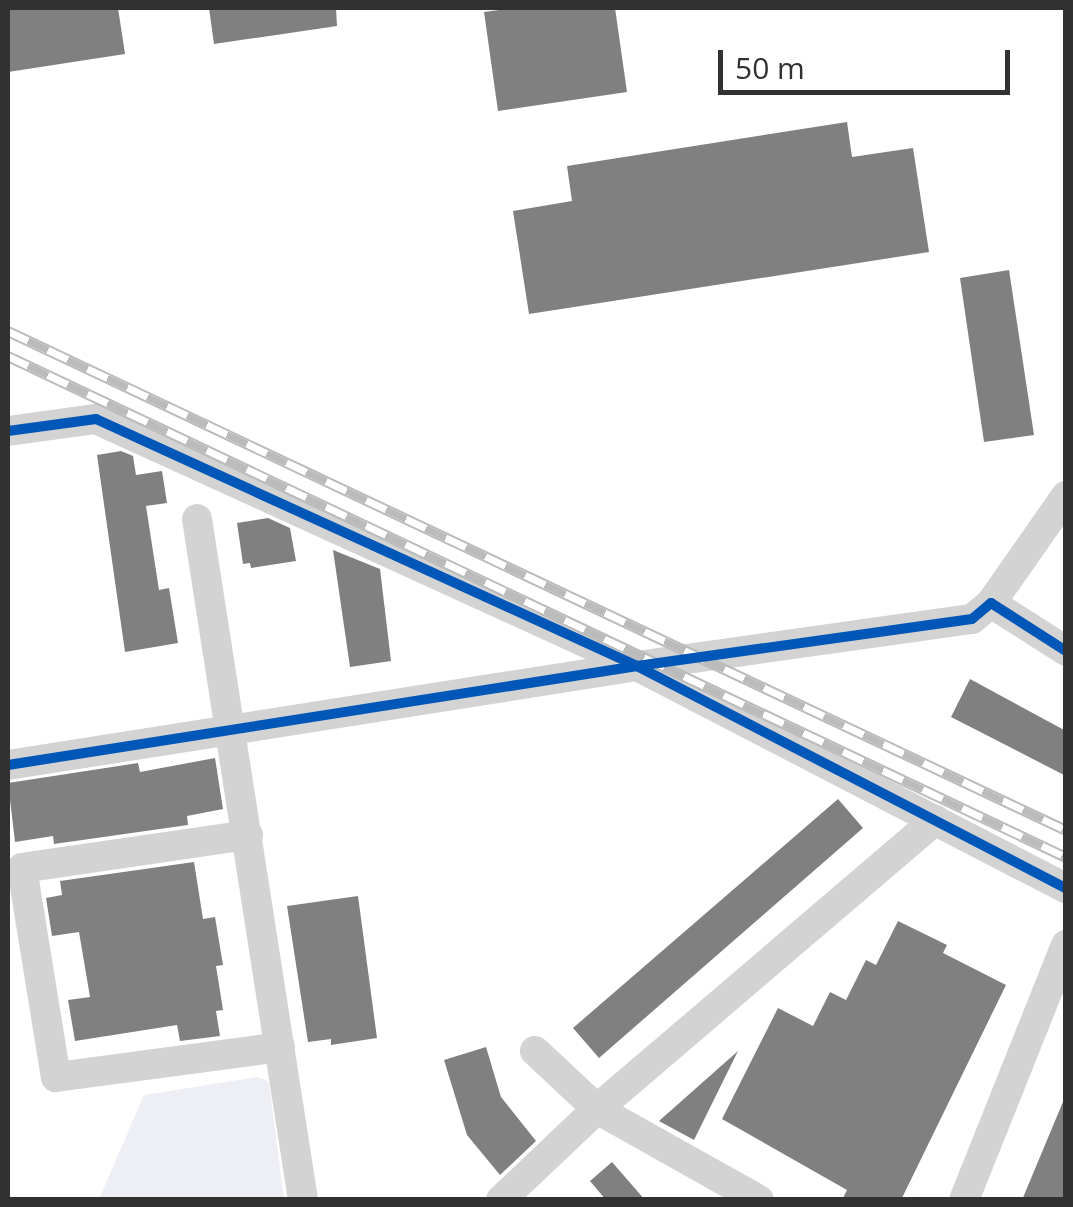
<!DOCTYPE html>
<html>
<head>
<meta charset="utf-8">
<style>
	body { margin:0 }
	#map { position:relative; width:1073px; height:1207px; overflow:hidden; background:#fff; font-family:"Open Sans",sans-serif }
	div>[style] { position:absolute }
	.green>* { inset:0; background:#eeeff5 }
	.building>* { inset:0; background:#808080 }
	.street>* { height:30px; margin:-15px; padding:0 15px; transform-origin:15px; border-radius:15px; background:#d3d3d3 }
	.rail>* { height:11px; margin-top:-5.5px; transform-origin:0; background:repeating-linear-gradient(90deg,#fff 0 22px,#bbb 0 44px); box-sizing:border-box; border-block:2px solid #bbb }
	.cycleway>* { height:10px; margin:-5px; padding:0 5px; transform-origin:5px; border-radius:5px; background:#0057b8 }
	span { translate:-50% -50%; white-space:nowrap; text-align:center; line-height:1.15; -webkit-text-stroke:10px #fff; paint-order:stroke }
	.frame { position:absolute; inset:0; border:10px solid #313131; pointer-events:none }
	.scale { position:absolute; left:718px; top:50px; width:292px; height:45px; box-sizing:border-box; border:5px solid #313131; border-top:0; padding-left:12px; font-size:30px; line-height:35px; white-space:nowrap; color:#313131; -webkit-text-stroke:8px #fff; paint-order:stroke }
</style>
</head>
<body>
<div id="map">
	<div class="green">
		<i style="clip-path:polygon(258px 1077px,269px 1082px,284px 1199px,99px 1199px,144px 1095px)"></i>
	</div>
	<div class="building">
		<i style="clip-path:polygon(8px 8px,118px 8px,125px 54px,8px 72px)"></i>
		<i style="clip-path:polygon(209px 8px,336px 8px,337px 26px,214px 44px)"></i>
		<i style="clip-path:polygon(514px 8px,615px 8px,627px 92px,498px 111px,484px 12px)"></i>
		<i style="clip-path:polygon(847px 122px,852px 157px,913px 148px,929px 252px,529px 314px,513px 211px,572px 201px,567px 166px)"></i>
		<i style="clip-path:polygon(1009px 270px,1034px 435px,984px 442px,960px 278px)"></i>
		<i style="clip-path:polygon(121px 451px,133px 456px,136px 475px,162px 471px,167px 503px,146px 506px,159px 590px,169px 588px,178px 643px,125px 652px,97px 455px)"></i>
		<i style="clip-path:polygon(268px 518px,290px 528px,296px 561px,251px 568px,250px 563px,243px 564px,237px 523px)"></i>
		<i style="clip-path:polygon(333px 550px,380px 569px,391px 661px,350px 667px)"></i>
		<i style="clip-path:polygon(970px 679px,1066px 731px,1066px 776px,951px 717px)"></i>
		<i style="clip-path:polygon(215px 758px,223px 809px,187px 816px,188px 825px,54px 844px,53px 836px,15px 842px,8px 783px,138px 763px,140px 772px)"></i>
		<i style="clip-path:polygon(838px 799px,863px 828px,599px 1058px,573px 1028px)"></i>
		<i style="clip-path:polygon(194px 862px,203px 919px,215px 917px,223px 965px,216px 966px,223px 1010px,216px 1011px,220px 1036px,180px 1041px,177px 1025px,75px 1041px,68px 1000px,90px 997px,79px 932px,52px 936px,46px 898px,62px 895px,60px 881px)"></i>
		<i style="clip-path:polygon(358px 896px,377px 1038px,331px 1045px,331px 1039px,308px 1042px,287px 906px)"></i>
		<i style="clip-path:polygon(898px 921px,947px 945px,943px 953px,1006px 985px,901px 1200px,842px 1200px,847px 1190px,722px 1119px,778px 1008px,813px 1026px,830px 992px,846px 1000px,866px 960px,876px 965px)"></i>
		<i style="clip-path:polygon(486px 1047px,501px 1097px,536px 1141px,500px 1175px,467px 1135px,444px 1060px)"></i>
		<i style="clip-path:polygon(738px 1051px,694px 1140px,659px 1121px)"></i>
		<i style="clip-path:polygon(1065px 1097px,1066px 1200px,1022px 1200px)"></i>
		<i style="clip-path:polygon(612px 1162px,645px 1200px,606px 1200px,590px 1181px)"></i>
	</div>
	<div class="street">
		<i style="left:8px;top:431px;width:89px;rotate:-7.8deg"></i>
		<i style="left:96px;top:419px;width:595px;rotate:24.54deg"></i>
		<i style="left:637px;top:666px;width:338px;rotate:-8deg"></i>
		<i style="left:972px;top:619px;width:25px;rotate:-40deg"></i>
		<i style="left:991px;top:603px;width:89px;rotate:32.6deg"></i>
		<i style="left:197px;top:519px;width:689px;rotate:81.15deg"></i>
		<i style="left:991px;top:603px;width:131px;rotate:-55deg"></i>
		<i style="left:8px;top:765px;width:637px;rotate:-8.94deg"></i>
		<i style="left:637px;top:666px;width:483px;rotate:27.4deg"></i>
		<i style="left:248px;top:835px;width:228px;rotate:171.7deg"></i>
		<i style="left:22px;top:868px;width:212px;rotate:80.8deg"></i>
		<i style="left:56px;top:1077px;width:226px;rotate:-7.6deg"></i>
		<i style="left:501px;top:1200px;width:132px;rotate:-43.5deg"></i>
		<i style="left:597px;top:1109px;width:85px;rotate:-136.9deg"></i>
		<i style="left:759px;top:1200px;width:186px;rotate:-150.7deg"></i>
		<i style="left:597px;top:1109px;width:445px;rotate:-40.5deg"></i>
		<i style="left:964px;top:1200px;width:275px;rotate:-68.2deg"></i>
	</div>
	<div class="rail">
		<i style="left:8px;top:331px;width:1170px;rotate:25.25deg"></i>
		<i style="left:8px;top:356px;width:1171px;rotate:25.34deg"></i>
	</div>
	<div class="cycleway">
		<i style="left:8px;top:431px;width:89px;rotate:-7.8deg"></i>
		<i style="left:96px;top:419px;width:595px;rotate:24.54deg"></i>
		<i style="left:637px;top:666px;width:338px;rotate:-8deg"></i>
		<i style="left:972px;top:619px;width:25px;rotate:-40deg"></i>
		<i style="left:991px;top:603px;width:89px;rotate:32.6deg"></i>
		<i style="left:8px;top:765px;width:637px;rotate:-8.94deg"></i>
		<i style="left:637px;top:666px;width:483px;rotate:27.4deg"></i>
	</div>
	<div class="frame"></div>
	<div class="scale">50 m</div>
</div>
</body>
</html>
